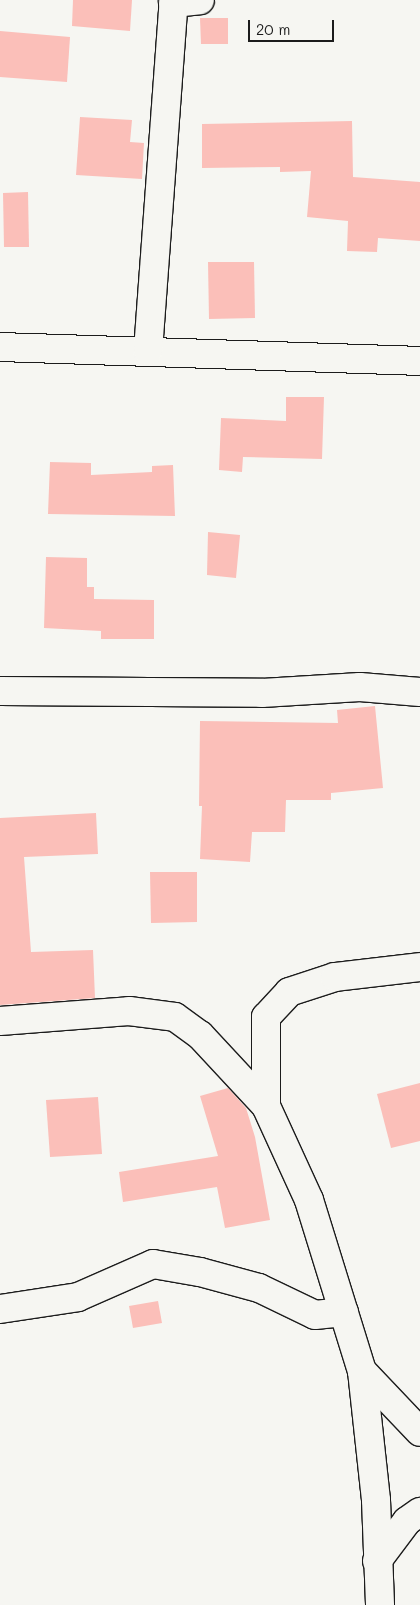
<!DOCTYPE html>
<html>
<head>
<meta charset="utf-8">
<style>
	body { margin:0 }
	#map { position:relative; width:420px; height:1605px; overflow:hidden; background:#f6f6f2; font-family:Mali,sans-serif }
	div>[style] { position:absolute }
	.building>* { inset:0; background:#fbbfb9 }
	.roads { filter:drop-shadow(1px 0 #1c1c1c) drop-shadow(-1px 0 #1c1c1c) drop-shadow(0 1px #1c1c1c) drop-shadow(0 -1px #1c1c1c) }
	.minor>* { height:28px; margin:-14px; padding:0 14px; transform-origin:14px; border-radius:14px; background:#f6f6f2 }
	span { translate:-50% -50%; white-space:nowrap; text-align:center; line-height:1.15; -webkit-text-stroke:4.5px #f6f6f2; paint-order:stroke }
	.scale { position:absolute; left:248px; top:20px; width:86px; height:22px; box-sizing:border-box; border:2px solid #1c1c1c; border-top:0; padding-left:6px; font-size:15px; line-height:18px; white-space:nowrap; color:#1c1c1c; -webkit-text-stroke:4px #f6f6f2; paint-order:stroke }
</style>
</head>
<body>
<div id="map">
	<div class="building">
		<i style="clip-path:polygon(73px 0,132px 0,130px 31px,72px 26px)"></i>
		<i style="clip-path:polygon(200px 18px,228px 18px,228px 44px,201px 44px)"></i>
		<i style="clip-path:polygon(0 31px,70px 37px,67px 82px,0 77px)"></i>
		<i style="clip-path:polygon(80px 117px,132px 120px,130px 142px,144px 143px,142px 179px,76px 175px)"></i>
		<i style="clip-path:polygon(352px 121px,353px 177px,420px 182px,420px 241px,378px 238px,377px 252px,347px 251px,348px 221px,307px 217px,311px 171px,280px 172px,280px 167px,202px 168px,202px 124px)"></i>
		<i style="clip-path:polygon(28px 192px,29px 247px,4px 247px,3px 193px)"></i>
		<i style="clip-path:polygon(208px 262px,254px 262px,255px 318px,209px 319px)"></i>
		<i style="clip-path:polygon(286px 397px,324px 397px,322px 459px,243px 457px,242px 472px,219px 470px,221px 418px,286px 421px)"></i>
		<i style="clip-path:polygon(50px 462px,91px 463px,91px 475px,152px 472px,152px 466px,173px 465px,175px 516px,48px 514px)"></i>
		<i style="clip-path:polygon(208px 532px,240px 535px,236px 578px,207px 575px)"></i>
		<i style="clip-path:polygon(46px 557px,87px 558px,87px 587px,94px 587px,94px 599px,154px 600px,154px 639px,101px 639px,101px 631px,44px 628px)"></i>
		<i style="clip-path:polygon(375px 706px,383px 788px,331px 793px,331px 800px,286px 800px,285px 832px,252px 832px,250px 862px,200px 859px,202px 806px,199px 806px,200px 721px,338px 723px,337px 710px)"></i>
		<i style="clip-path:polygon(96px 813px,98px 854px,24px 857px,31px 952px,93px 950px,95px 998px,0 1005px,0 818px)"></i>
		<i style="clip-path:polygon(150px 872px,197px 872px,197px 922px,151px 923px)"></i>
		<i style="clip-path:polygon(420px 1083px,420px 1141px,391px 1148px,377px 1094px)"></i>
		<i style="clip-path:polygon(228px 1088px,246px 1108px,255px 1137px,270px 1220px,225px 1228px,217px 1187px,123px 1202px,119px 1172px,218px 1156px,200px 1096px)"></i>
		<i style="clip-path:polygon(98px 1097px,102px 1154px,50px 1157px,46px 1100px)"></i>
		<i style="clip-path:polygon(158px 1301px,162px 1323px,133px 1328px,129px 1306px)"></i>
	</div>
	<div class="roads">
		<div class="minor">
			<i style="left:173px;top:3px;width:27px;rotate:-6deg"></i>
			<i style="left:0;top:347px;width:420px;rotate:1.9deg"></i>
			<i style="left:148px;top:351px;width:352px;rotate:-85.8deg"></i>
			<i style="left:0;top:691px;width:262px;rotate:0.4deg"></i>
			<i style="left:262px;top:693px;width:98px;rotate:-3.5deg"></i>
			<i style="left:360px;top:687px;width:60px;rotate:4.8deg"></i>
			<i style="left:0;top:1021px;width:129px;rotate:-4.4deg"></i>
			<i style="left:129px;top:1011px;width:46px;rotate:7.4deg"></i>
			<i style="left:175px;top:1017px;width:31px;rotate:36deg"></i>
			<i style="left:200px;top:1035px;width:97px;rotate:47.1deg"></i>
			<i style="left:266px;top:1106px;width:103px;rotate:65.4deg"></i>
			<i style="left:309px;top:1200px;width:179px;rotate:72.8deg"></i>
			<i style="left:362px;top:1371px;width:130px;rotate:83.8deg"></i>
			<i style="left:376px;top:1500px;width:105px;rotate:87.8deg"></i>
			<i style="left:266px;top:1106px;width:89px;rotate:-90deg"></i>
			<i style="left:266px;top:1017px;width:34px;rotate:-47deg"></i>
			<i style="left:289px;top:992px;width:48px;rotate:-18.1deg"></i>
			<i style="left:335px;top:977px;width:86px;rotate:-6.7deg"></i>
			<i style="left:0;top:1309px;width:79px;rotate:-8.7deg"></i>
			<i style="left:78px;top:1297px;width:82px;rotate:-23.7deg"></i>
			<i style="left:153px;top:1264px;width:48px;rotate:9.7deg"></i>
			<i style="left:200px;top:1272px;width:61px;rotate:15.2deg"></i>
			<i style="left:259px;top:1288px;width:62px;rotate:25.7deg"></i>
			<i style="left:315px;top:1315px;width:29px;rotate:-6deg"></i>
			<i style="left:362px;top:1371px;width:84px;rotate:46.4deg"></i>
			<i style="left:377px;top:1561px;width:50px;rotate:-53.1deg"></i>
			<i style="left:407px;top:1521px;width:16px;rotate:-35deg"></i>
		</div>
	</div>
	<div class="scale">20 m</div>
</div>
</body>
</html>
